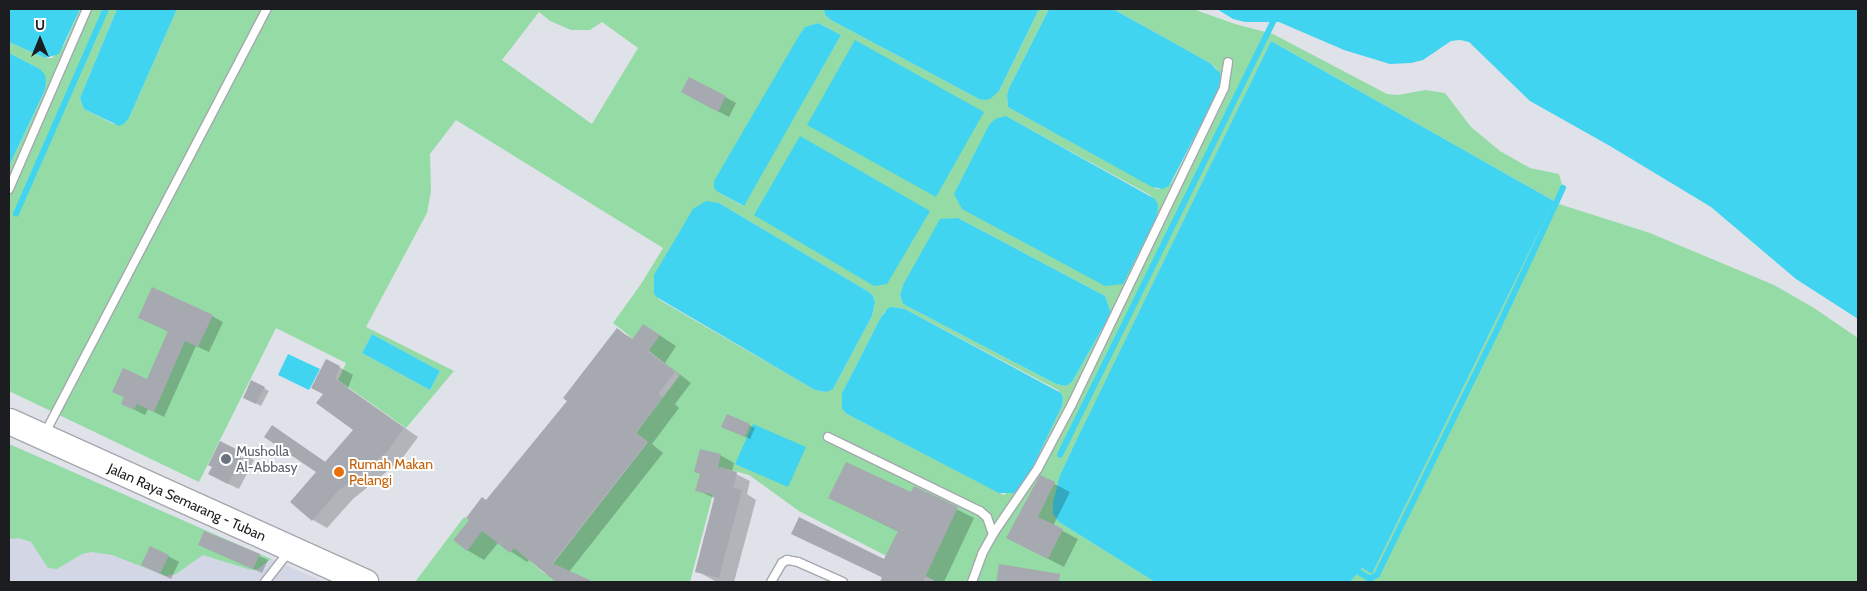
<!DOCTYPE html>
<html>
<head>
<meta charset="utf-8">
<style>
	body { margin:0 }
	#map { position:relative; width:1867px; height:591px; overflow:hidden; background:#e0e2e9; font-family:Cabin,sans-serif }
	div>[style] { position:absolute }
	.built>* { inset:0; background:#d2d6e5 }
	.green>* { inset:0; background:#95dba6 }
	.water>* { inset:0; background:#40d4f0 }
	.shadow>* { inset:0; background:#0003 }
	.stream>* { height:5.5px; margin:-2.75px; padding:0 2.75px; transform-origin:2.75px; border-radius:2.75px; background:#40d4f0 }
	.building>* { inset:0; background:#a7a9b0 }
	.roads { filter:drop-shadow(1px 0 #a5a7ae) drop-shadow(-1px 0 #a5a7ae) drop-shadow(0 1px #a5a7ae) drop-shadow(0 -1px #a5a7ae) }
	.service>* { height:8px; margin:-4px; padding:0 4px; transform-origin:4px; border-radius:4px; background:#fff }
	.trunk>* { height:25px; margin:-12.5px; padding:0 12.5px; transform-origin:12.5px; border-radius:12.5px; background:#fff }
	.dots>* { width:14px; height:14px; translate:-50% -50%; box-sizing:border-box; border:2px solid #fff; border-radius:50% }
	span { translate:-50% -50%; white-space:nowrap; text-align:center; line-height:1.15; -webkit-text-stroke:4px #fff; paint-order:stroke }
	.worship-label { font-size:14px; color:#5b616d }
	.left { translate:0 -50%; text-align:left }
	.food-label { font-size:14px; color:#c56008 }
	.street-label { font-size:14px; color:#1c1d20 }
	.frame { position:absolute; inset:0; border:10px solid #1c1d20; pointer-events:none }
	.north { position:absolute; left:15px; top:15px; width:50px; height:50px; -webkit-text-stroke:4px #fff; paint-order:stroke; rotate:0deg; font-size:14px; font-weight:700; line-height:20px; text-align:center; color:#1c1d20 }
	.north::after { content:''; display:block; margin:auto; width:18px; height:22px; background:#1c1d20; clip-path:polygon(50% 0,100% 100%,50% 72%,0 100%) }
</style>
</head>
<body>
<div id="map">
	<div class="built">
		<i style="clip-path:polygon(9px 444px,203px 529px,324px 582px,9px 582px)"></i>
	</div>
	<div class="green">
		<i style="clip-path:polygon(evenodd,80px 9px,117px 9px,80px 98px,84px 109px,113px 124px,125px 123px,129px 118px,177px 9px,824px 9px,825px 15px,831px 20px,979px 99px,999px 91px,1039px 9px,1049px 9px,1009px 88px,1007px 95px,1008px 107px,1157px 189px,1169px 186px,1173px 180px,1218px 92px,1221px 79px,1216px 68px,1210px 63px,1113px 9px,1193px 9px,1235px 24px,1273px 34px,1387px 94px,1398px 95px,1425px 90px,1445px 93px,1471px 127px,1500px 151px,1530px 168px,1559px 174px,1563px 188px,1559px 204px,1650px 233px,1774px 285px,1814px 308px,1858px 338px,1858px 582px,1350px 582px,1362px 568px,1372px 574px,1554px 201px,1271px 41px,1060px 475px,1059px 522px,1155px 582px,937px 582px,799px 511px,749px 475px,720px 467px,690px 582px,415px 582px,464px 517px,509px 543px,545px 574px,638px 455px,648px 442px,636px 433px,680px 375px,613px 323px,641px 284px,663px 248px,456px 120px,430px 154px,431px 191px,427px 213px,366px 327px,454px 371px,406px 428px,338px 380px,346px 363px,276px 328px,199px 482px,9px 391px,9px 166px,45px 90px,40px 69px,9px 53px,9px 42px,45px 58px,52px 58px,64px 45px,80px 9px,539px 12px,550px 21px,571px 30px,590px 30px,602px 22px,638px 48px,592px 124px,502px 60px,539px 12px,80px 9px,818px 23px,841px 35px,743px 206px,718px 192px,800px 34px,805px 27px,818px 23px,80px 9px,1006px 116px,1150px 195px,1158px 205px,1006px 116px,80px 9px,719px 203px,869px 292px,873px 296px,875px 302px,872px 316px,833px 389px,827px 392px,815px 390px,658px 299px,719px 203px,80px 9px,958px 218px,1105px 296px,1111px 313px,1072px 382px,1066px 386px,1056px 384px,903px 304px,900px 295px,903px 285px,958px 218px,80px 9px,893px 307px,905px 309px,1058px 390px,1063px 396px,1062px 406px,1031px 471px,1004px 495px,847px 414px,842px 409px,842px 393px,881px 317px,884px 312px,893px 307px,80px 9px,372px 334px,440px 371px,430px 390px,362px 353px,372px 334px)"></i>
		<i style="clip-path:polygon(9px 444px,271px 559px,258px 569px,251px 570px,203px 555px,176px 574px,166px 576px,112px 555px,91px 552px,82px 554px,57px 569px,48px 568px,31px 542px,19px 538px,9px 539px)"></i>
	</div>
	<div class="water">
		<i style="clip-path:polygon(9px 9px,80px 9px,59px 54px,45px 58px,9px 42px)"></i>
		<i style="clip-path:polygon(117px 9px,177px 9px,129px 118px,125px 123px,119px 126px,84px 109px,80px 98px)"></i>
		<i style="clip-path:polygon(824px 9px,1039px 9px,999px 91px,990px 99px,985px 100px,979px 99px,831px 20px,825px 15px)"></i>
		<i style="clip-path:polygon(1049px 9px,1113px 9px,1210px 63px,1220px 73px,1221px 79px,1218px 92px,1169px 186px,1163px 189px,1152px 187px,1008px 107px,1007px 95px,1009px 88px)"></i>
		<i style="clip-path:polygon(1217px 9px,1858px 9px,1858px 319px,1796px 279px,1711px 207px,1610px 146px,1530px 101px,1469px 42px,1460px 40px,1451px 41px,1423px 60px,1411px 63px,1390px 64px,1344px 50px,1279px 22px,1245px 22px,1233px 19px)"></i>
		<i style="clip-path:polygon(818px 23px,841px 35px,744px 206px,718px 192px,714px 188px,714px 181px,800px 34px,805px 27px)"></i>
		<i style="clip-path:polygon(855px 40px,984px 112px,936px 197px,807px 125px)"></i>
		<i style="clip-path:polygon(1271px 41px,1554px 201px,1372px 574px,1362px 568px,1350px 582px,1155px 582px,1059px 522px,1053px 514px,1053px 502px,1060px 475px,1079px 435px)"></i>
		<i style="clip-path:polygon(9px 53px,40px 69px,45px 75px,46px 82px,45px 90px,9px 166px)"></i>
		<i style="clip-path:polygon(1006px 116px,1155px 199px,1158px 205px,1157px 216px,1123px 284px,1105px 286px,962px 209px,954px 194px,989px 125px,995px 119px)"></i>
		<i style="clip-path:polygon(800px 136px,930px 211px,887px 284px,874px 286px,754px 215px)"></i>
		<i style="clip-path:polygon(706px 201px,719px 203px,869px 292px,873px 296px,875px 302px,872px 316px,833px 389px,827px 392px,815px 390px,658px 298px,654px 294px,654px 275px,693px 209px)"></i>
		<i style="clip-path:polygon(958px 218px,1105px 296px,1111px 313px,1072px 382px,1066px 386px,1056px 384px,903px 304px,900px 295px,903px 285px,940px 219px)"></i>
		<i style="clip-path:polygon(893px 307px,905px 309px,1061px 393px,1063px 397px,1062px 406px,1031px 471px,1016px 493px,999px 493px,847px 414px,842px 409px,842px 393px,881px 317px,888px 308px)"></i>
		<i style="clip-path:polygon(372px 334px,440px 371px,430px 390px,362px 353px)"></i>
		<i style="clip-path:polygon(288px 354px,320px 369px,309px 390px,278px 375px)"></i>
		<i style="clip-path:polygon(753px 424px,806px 447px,788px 487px,735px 464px)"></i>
	</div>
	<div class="shadow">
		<i style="clip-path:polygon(690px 78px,736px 103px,729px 117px,693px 98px)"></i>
		<i style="clip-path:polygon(212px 316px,223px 322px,209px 352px,196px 346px,164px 417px,148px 409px,145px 415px,133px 409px,125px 398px,113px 391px,148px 381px,169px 332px,139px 317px)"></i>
		<i style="clip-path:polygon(644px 325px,676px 346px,665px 363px,691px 383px,675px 404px,679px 408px,652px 444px,663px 453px,569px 572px,589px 582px,558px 582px,530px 559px,527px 562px,498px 543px,484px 560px,467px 550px,487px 501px,568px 401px,617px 330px,634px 339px)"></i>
		<i style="clip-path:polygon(339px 367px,353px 375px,348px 388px,418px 437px,401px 460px,353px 499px,327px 528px,313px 520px,318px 472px,286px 435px,327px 463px,355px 430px,318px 403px)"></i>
		<i style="clip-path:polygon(264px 388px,269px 391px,261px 406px,249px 400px)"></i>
		<i style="clip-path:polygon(728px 416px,755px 428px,750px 439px,728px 429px)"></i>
		<i style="clip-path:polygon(243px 454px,254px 460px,239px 489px,220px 480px)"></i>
		<i style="clip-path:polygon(720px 455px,734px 463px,732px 472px,750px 481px,747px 494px,756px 500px,734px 582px,715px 582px,715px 581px,697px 571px,716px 499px,697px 490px,701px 474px,696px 472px)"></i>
		<i style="clip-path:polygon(1041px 477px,1070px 492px,1053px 526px,1078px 539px,1064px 567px,1023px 546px)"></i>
		<i style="clip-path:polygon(914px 488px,974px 518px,944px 582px,882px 582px,883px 578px,793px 533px,885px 561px,899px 532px,830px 498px,911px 494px)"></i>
		<i style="clip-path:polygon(204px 532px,268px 560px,262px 573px,199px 545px)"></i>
		<i style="clip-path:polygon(168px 556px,179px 562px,171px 579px,143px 565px)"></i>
		<i style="clip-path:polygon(1000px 566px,1051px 578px,1050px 582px,998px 582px)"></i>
	</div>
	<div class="stream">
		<i style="left:16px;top:214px;width:224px;rotate:-66.3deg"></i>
		<i style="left:1060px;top:455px;width:484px;rotate:-63.8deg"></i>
		<i style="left:1359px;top:572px;width:13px;rotate:32deg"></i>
		<i style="left:1370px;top:579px;width:8px;rotate:-30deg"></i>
		<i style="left:1377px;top:575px;width:275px;rotate:-63.9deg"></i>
		<i style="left:1498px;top:328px;width:154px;rotate:-65.1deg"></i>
	</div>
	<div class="building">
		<i style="clip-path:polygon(689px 77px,726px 96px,718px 112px,681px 92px)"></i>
		<i style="clip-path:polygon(152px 287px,213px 315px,198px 347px,185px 341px,154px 412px,137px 404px,134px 410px,121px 404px,124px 397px,112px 392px,123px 368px,147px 379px,168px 331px,138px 318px)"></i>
		<i style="clip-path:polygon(643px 324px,660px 335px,648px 352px,675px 372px,658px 394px,663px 397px,635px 433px,647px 442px,552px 563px,594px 582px,556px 582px,514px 548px,510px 553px,482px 531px,467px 551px,453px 540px,469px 520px,466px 518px,482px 497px,486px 500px,567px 401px,563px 398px,617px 328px,632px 340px)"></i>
		<i style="clip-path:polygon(326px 359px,340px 366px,335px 379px,404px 428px,387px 452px,338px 491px,312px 521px,290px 502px,316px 472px,264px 437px,272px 425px,325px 462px,353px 430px,316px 403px,323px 394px,311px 388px)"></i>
		<i style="clip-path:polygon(251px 380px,265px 387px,256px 404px,243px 398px)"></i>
		<i style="clip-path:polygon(727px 414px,750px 424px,745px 437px,721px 427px)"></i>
		<i style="clip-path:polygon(220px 441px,244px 453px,228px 484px,208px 474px,212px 467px,208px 465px)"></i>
		<i style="clip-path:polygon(700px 449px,721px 454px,718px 467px,737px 472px,733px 488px,742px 490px,719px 578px,695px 572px,715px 495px,695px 491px,700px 474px,694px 472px)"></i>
		<i style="clip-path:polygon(846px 462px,911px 492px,914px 486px,958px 507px,923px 582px,880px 582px,882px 577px,791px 534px,799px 517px,884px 559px,898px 531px,828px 498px)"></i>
		<i style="clip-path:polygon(1040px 475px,1055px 482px,1038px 517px,1063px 529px,1048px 559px,1006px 538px)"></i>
		<i style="clip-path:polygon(204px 531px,260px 554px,253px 569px,198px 545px)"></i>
		<i style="clip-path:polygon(150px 546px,169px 555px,160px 574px,141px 565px)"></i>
		<i style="clip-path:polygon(999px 564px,1060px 574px,1059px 582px,996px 582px)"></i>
	</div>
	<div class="roads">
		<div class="service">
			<i style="left:9px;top:189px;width:196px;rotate:-66.6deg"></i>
			<i style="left:45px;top:433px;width:479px;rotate:-62.4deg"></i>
			<i style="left:828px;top:437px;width:169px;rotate:26deg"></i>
			<i style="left:980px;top:511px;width:9px;rotate:41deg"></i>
			<i style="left:987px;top:517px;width:18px;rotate:71deg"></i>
			<i style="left:265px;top:582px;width:41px;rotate:-52deg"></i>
			<i style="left:771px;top:582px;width:22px;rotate:-60deg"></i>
			<i style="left:782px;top:563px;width:6px;rotate:-31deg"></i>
			<i style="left:787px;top:560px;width:11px;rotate:10deg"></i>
			<i style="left:798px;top:562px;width:49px;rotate:24deg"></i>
			<i style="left:972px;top:582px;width:30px;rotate:-70deg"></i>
			<i style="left:982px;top:554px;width:23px;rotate:-61deg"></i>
			<i style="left:993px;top:534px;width:80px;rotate:-55.7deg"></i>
			<i style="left:1038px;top:468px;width:72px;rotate:-62deg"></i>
			<i style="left:1072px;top:404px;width:351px;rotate:-64.3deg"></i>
			<i style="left:1224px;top:88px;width:26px;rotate:-81deg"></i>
		</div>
		<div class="trunk">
			<i style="left:9px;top:421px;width:391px;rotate:24.3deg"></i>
		</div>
	</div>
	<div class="dots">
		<i style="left:226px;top:459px;background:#6b7280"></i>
		<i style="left:339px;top:472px;background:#e8710a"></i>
	</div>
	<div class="worship-label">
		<span class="left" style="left:236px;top:459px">Musholla<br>Al-Abbasy</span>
	</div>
	<div class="food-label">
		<span class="left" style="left:349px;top:472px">Rumah Makan<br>Pelangi</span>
	</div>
	<div class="street-label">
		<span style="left:187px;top:502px;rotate:24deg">Jalan Raya Semarang - Tuban</span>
	</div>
	<div class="frame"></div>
	<div class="north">U</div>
</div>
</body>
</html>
